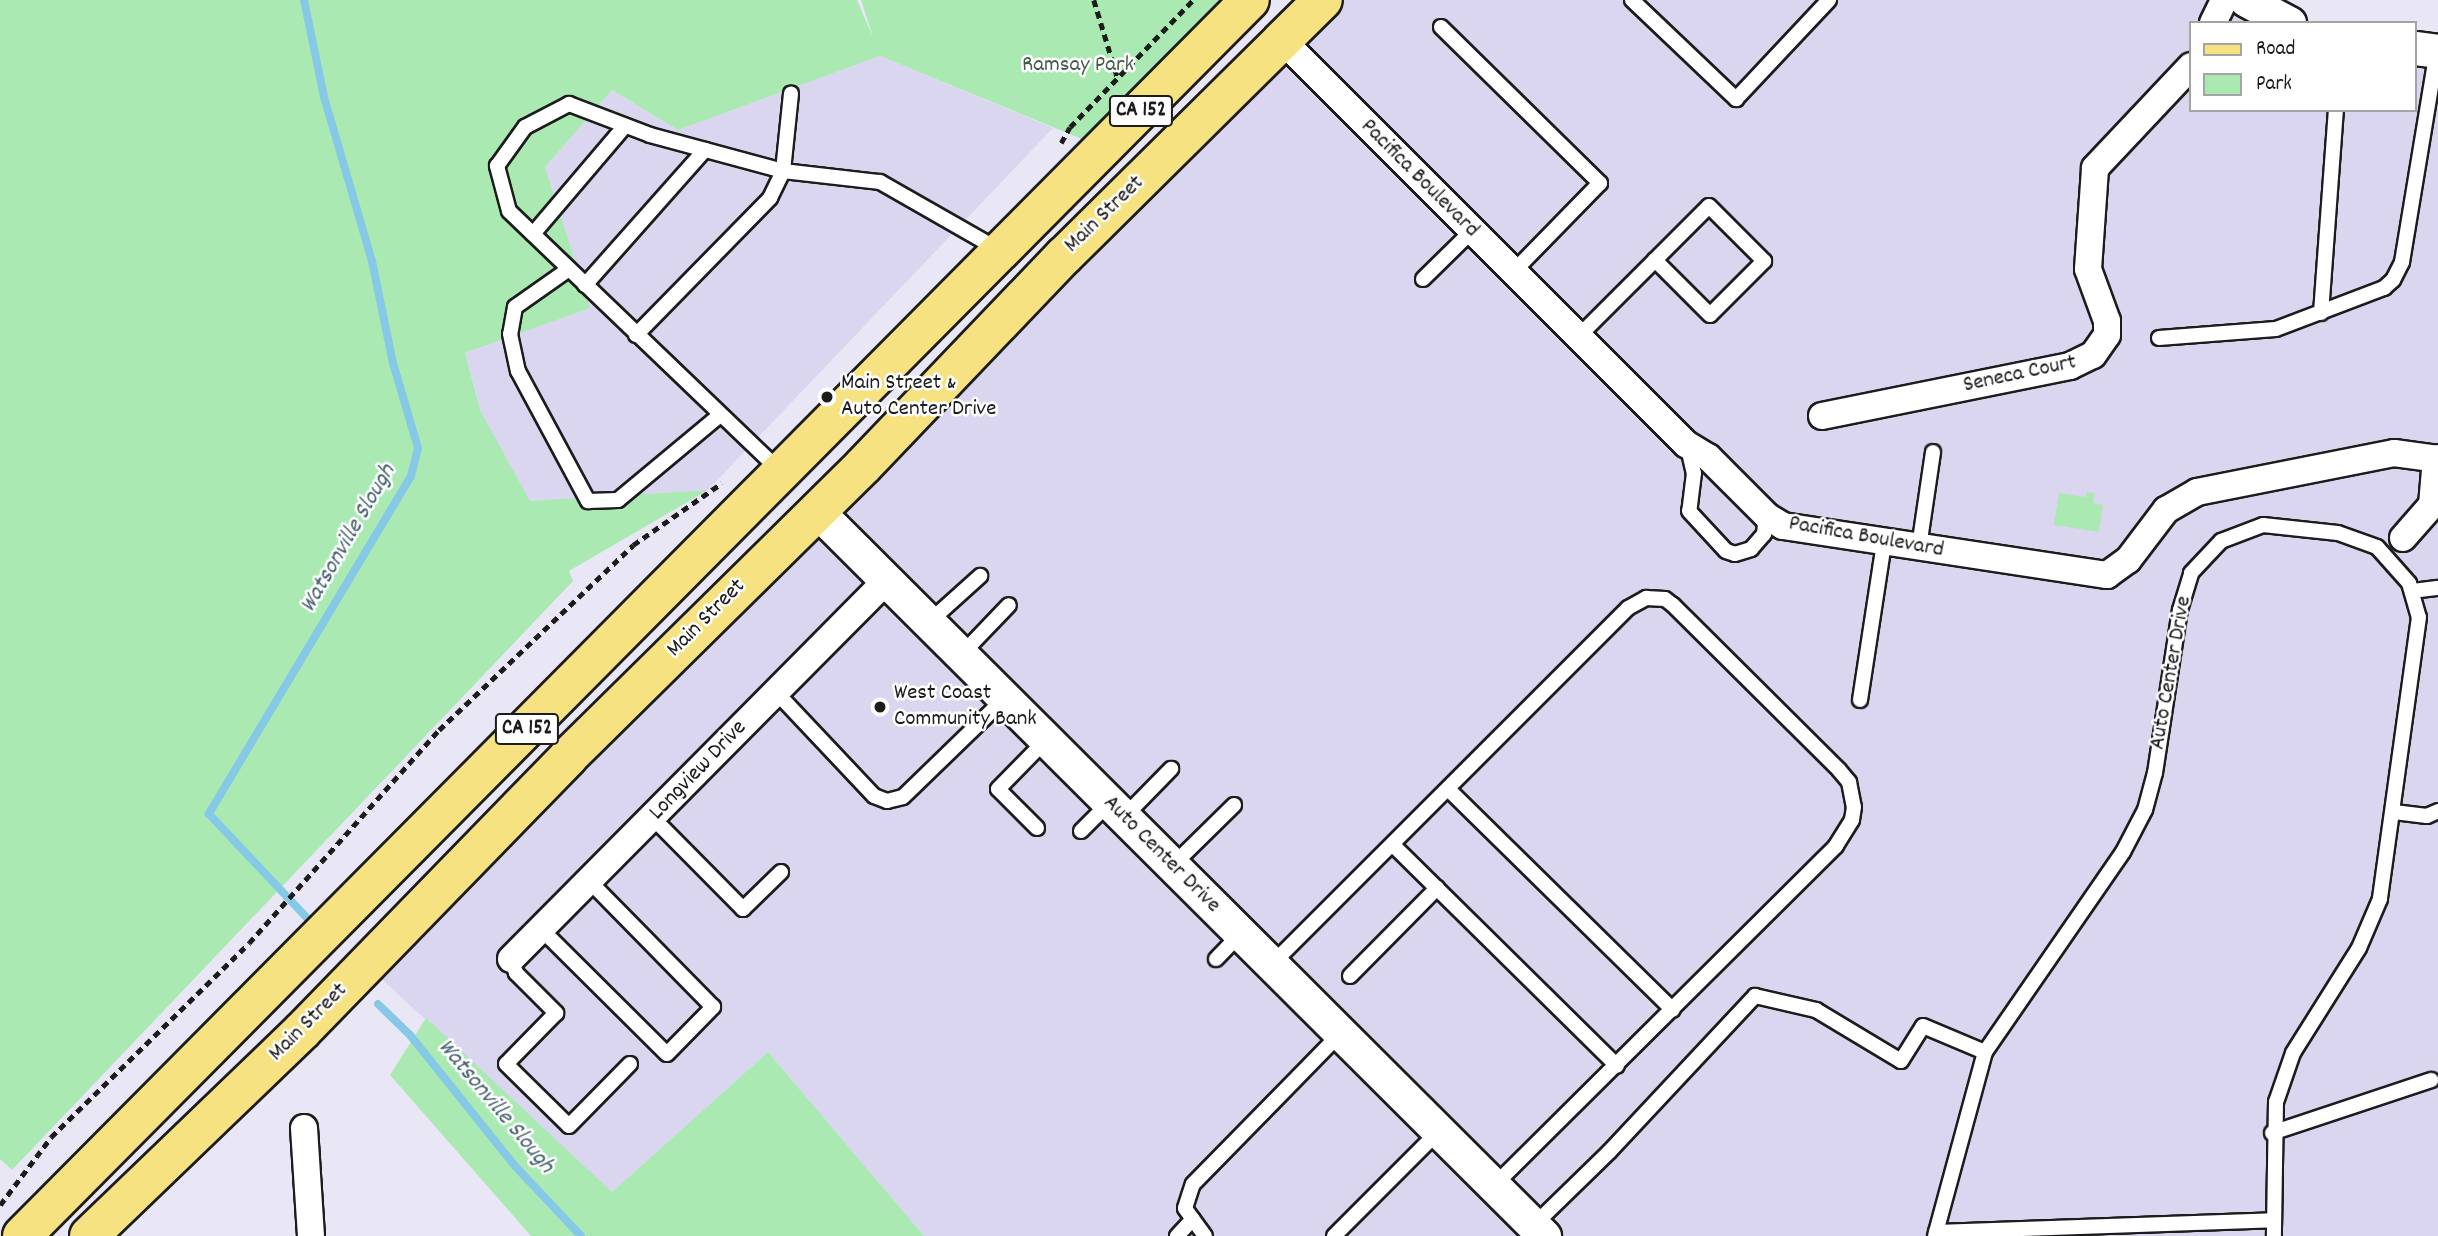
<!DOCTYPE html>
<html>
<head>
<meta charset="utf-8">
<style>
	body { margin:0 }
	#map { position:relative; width:2438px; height:1236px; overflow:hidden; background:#e9e7f6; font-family:Dekko,sans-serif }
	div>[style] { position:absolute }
	.built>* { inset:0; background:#dad6f0 }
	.green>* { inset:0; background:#aaeab2 }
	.stream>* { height:8px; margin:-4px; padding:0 4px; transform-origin:4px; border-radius:4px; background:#86c9e7 }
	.path>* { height:4.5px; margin-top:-2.25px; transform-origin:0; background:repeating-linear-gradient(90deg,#1c1c1c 0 7px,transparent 0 12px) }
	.roads { filter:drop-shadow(2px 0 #1c1c1c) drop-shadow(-2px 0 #1c1c1c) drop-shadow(0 2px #1c1c1c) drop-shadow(0 -2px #1c1c1c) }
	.service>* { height:14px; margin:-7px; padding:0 7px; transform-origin:7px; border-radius:7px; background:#fff }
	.minor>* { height:26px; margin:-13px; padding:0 13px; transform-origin:13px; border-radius:13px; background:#fff }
	.tertiary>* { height:33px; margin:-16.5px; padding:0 16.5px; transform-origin:16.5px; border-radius:16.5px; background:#fff }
	.primary>* { height:38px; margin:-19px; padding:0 19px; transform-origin:19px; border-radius:19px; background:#f6e281 }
	.dots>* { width:19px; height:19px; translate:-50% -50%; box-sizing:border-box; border:4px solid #fff; border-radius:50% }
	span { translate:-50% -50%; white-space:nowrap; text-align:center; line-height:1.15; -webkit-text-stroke:5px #fff; paint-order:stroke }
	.shield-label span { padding:2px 5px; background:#fff; border:2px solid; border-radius:5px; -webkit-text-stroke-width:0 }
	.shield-label { font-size:21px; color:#1c1c1c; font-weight:700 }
	.park-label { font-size:23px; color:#475a49 }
	.street-label { font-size:23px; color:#1c1c1c }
	.poi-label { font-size:23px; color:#1c1c1c }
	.left { translate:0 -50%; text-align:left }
	.water-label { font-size:24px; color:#46616d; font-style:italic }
	.legend { position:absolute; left:2189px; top:21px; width:228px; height:91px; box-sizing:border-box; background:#fff; border:2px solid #a4a4a4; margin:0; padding:9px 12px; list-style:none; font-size:21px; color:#1c1c1c }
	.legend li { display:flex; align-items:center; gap:14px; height:35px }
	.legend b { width:35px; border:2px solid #a4a4a4 }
</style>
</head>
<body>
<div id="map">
	<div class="built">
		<i style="clip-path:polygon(1345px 0,2284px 0,2285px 12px,2314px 23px,2191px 23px,2191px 110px,2415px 110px,2415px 58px,2438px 65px,2438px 1236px,924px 1236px,768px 1052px,612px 1192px,375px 973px)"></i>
		<i style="clip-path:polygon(880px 56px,1053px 128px,708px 490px,507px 503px,465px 353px,589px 308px,545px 167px,612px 90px,678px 130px)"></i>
	</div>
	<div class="green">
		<i style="clip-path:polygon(0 0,857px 0,873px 37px,861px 0,1237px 0,1094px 144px,880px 56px,678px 130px,612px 90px,545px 167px,590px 308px,465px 353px,481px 412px,530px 501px,708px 490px,569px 571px,573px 581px,12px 1170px,0 1159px)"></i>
		<i style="clip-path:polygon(2087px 492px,2095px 493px,2093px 503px,2103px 505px,2099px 532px,2054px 525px,2059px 493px,2086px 497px)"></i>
		<i style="clip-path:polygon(426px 1018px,612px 1192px,768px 1052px,924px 1236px,531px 1236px,390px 1075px)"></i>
	</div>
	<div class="stream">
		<i style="left:304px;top:0;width:99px;rotate:78.3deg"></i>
		<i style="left:324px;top:97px;width:171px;rotate:73.7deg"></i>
		<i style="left:372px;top:261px;width:104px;rotate:78.4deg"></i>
		<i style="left:393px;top:363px;width:89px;rotate:73.6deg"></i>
		<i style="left:418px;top:448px;width:29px;rotate:104deg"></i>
		<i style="left:411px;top:476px;width:394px;rotate:120.9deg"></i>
		<i style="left:209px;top:814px;width:143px;rotate:46.7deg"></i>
		<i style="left:378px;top:1004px;width:45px;rotate:44.1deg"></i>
		<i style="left:410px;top:1035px;width:168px;rotate:51.3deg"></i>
		<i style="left:515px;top:1166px;width:96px;rotate:46.7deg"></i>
	</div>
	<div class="path">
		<i style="left:1094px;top:0;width:83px;rotate:73.1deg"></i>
		<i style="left:1061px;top:143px;width:18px;rotate:-61deg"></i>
		<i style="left:1070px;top:127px;width:177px;rotate:-45.9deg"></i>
		<i style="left:0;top:1205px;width:85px;rotate:-53.1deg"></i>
		<i style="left:51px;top:1137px;width:277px;rotate:-44.4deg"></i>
		<i style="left:249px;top:943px;width:285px;rotate:-48.3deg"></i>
		<i style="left:439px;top:730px;width:268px;rotate:-43.6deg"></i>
		<i style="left:633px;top:545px;width:108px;rotate:-34.9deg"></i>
	</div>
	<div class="roads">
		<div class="service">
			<i style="left:1632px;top:0;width:144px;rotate:43.6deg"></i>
			<i style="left:1736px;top:99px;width:136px;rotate:-46.8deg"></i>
			<i style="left:1441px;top:27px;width:223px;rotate:44.5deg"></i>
			<i style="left:1600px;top:183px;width:124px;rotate:134.3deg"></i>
			<i style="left:1709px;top:206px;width:78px;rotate:45deg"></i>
			<i style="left:1764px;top:261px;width:76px;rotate:135deg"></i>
			<i style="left:1710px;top:315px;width:78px;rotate:-135deg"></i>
			<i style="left:1655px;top:260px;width:76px;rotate:-45deg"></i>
			<i style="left:533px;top:234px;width:142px;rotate:-49.6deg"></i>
			<i style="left:569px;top:269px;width:66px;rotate:144.9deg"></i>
			<i style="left:515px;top:307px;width:27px;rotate:100deg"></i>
			<i style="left:510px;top:334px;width:38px;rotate:78deg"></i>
			<i style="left:518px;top:371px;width:148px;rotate:61.7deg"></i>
			<i style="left:588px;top:501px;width:30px;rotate:-2deg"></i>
			<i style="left:618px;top:500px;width:133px;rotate:-39.8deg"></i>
			<i style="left:1423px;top:279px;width:67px;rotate:-44.4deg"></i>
			<i style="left:585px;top:285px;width:181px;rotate:-48.4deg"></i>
			<i style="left:2321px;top:313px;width:204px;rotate:-85.8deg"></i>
			<i style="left:636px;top:335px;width:192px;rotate:-45.6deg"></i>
			<i style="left:770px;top:198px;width:30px;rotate:-64deg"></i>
			<i style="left:783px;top:171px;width:78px;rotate:-84.1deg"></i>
			<i style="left:1578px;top:337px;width:109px;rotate:-45deg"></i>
			<i style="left:2159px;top:338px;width:117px;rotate:-4.4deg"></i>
			<i style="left:2276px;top:329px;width:116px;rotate:-20.8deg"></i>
			<i style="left:2384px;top:288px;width:12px;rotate:-42deg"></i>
			<i style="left:2393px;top:280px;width:20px;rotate:-63deg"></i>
			<i style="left:2402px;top:262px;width:214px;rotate:-80.6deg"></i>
			<i style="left:1688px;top:448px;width:26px;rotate:77deg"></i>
			<i style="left:1694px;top:473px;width:38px;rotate:97deg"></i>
			<i style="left:1689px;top:511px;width:54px;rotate:47.2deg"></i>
			<i style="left:1726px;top:551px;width:9px;rotate:18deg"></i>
			<i style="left:1735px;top:554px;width:17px;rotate:-17deg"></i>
			<i style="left:1751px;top:549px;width:20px;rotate:-49deg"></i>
			<i style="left:1764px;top:534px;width:19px;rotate:-84deg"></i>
			<i style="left:779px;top:470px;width:374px;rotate:-136.2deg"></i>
			<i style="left:509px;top:211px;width:47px;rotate:-104.9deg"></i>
			<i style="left:497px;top:166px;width:48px;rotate:-54.3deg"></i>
			<i style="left:525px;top:127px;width:50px;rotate:-27.6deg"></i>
			<i style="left:569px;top:104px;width:87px;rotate:20.9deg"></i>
			<i style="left:650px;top:135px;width:138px;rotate:15.1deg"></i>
			<i style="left:783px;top:171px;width:98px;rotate:6.5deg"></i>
			<i style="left:880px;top:182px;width:137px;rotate:29.7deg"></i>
			<i style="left:1919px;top:547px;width:96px;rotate:-81.6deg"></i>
			<i style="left:2412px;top:591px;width:26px;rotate:-7deg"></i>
			<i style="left:929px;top:622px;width:69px;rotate:-42deg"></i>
			<i style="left:961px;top:655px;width:69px;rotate:-46.2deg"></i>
			<i style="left:776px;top:692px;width:143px;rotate:46.7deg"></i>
			<i style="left:874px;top:796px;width:14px;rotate:21deg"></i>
			<i style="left:887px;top:801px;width:16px;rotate:-14deg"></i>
			<i style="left:903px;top:797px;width:141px;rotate:-44.1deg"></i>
			<i style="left:1860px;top:700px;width:159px;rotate:-81.3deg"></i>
			<i style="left:1448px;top:789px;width:315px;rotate:44.5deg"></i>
			<i style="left:2394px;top:812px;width:33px;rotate:7deg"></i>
			<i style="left:2427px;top:816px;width:12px;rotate:-24deg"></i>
			<i style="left:653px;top:818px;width:128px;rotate:45.3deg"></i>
			<i style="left:743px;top:909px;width:53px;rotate:-44.2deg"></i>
			<i style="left:1123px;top:818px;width:69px;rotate:-45.6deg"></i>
			<i style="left:1037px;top:828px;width:55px;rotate:-135deg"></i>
			<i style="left:998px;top:789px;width:69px;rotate:-45.6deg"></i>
			<i style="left:1081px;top:831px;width:40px;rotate:-45deg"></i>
			<i style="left:1394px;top:846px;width:313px;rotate:44.6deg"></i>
			<i style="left:1172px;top:866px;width:87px;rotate:-44.5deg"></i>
			<i style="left:541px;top:929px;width:177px;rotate:44.8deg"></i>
			<i style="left:667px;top:1054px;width:66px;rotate:-45.6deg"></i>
			<i style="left:713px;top:1007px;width:175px;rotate:-134.5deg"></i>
			<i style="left:511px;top:959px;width:15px;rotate:70deg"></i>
			<i style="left:516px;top:973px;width:57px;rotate:45deg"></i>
			<i style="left:556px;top:1013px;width:71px;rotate:134.4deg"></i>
			<i style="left:506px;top:1064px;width:88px;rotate:44.5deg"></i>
			<i style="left:569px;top:1126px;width:87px;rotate:-45.5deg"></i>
			<i style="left:1216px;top:959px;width:35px;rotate:-46deg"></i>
			<i style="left:1272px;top:964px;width:503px;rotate:-45deg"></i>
			<i style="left:1628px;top:608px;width:21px;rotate:-29deg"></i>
			<i style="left:1646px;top:598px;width:19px;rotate:3deg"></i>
			<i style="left:1665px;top:599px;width:10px;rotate:37deg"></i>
			<i style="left:1673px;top:605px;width:234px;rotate:44.8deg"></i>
			<i style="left:1839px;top:770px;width:16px;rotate:50deg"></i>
			<i style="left:1849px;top:782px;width:25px;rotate:79deg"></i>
			<i style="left:1854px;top:807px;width:13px;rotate:99deg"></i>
			<i style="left:1852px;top:820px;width:31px;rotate:122deg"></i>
			<i style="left:1836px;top:846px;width:482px;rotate:135.2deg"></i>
			<i style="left:1350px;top:976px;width:124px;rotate:-45.3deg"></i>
			<i style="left:2272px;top:1133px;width:168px;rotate:-18.4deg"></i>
			<i style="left:1533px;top:1226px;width:106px;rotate:-44.2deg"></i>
			<i style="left:1609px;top:1152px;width:214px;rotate:-46.9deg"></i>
			<i style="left:1755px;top:996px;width:63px;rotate:12.9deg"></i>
			<i style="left:1816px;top:1010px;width:99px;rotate:31deg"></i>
			<i style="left:1901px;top:1061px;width:41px;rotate:-57.8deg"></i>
			<i style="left:1923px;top:1026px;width:67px;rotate:22.8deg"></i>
			<i style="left:1936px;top:1232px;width:338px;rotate:-2deg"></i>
			<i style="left:1177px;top:1236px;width:23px;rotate:-47deg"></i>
			<i style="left:1205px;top:1236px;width:34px;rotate:-126deg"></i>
			<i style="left:1185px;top:1208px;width:25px;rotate:-72deg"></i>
			<i style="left:1193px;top:1184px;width:210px;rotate:-45.6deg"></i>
			<i style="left:1334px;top:1236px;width:147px;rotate:-45deg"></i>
			<i style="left:1935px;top:1236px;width:191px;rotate:-74.8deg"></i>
			<i style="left:1985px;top:1052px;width:243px;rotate:-55.4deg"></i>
			<i style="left:2123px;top:852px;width:47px;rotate:-62.4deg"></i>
			<i style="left:2145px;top:810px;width:38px;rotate:-75deg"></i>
			<i style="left:2155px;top:773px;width:165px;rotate:-81.3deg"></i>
			<i style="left:2180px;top:610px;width:39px;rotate:-73deg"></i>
			<i style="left:2191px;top:573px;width:44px;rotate:-46.8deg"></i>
			<i style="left:2221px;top:541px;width:45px;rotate:-20.9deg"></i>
			<i style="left:2263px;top:525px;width:75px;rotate:6.1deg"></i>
			<i style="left:2338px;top:533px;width:41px;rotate:19.7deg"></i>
			<i style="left:2377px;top:547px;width:48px;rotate:48.4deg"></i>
			<i style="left:2409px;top:583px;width:35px;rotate:74deg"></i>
			<i style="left:2419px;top:617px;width:285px;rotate:97.9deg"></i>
			<i style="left:2380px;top:899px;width:53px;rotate:113.2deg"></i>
			<i style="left:2359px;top:948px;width:124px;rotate:122.2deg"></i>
			<i style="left:2293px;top:1053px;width:52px;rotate:109.1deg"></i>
			<i style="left:2276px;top:1102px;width:134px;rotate:90.9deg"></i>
		</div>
		<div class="minor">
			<i style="left:2213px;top:23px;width:25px;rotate:-64deg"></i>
			<i style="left:1283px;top:41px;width:570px;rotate:45deg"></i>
			<i style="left:1686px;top:444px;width:26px;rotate:31deg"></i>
			<i style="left:1708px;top:457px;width:85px;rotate:45deg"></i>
			<i style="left:1768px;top:517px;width:17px;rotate:31deg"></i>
			<i style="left:1783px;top:526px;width:328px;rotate:8.6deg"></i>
			<i style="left:2107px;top:575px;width:26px;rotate:-36deg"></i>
			<i style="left:2128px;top:560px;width:63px;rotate:-52.8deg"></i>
			<i style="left:2166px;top:510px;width:36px;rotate:-30deg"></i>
			<i style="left:2197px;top:492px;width:201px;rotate:-11.2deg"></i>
			<i style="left:2394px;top:453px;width:44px;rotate:7.8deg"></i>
			<i style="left:1822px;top:416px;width:253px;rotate:-11.4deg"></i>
			<i style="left:2070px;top:366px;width:25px;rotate:-26deg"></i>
			<i style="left:2093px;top:355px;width:24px;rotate:-55deg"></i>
			<i style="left:2107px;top:335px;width:14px;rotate:-90deg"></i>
			<i style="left:2107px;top:321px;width:55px;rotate:-110.1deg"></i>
			<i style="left:2088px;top:269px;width:101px;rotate:-86deg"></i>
			<i style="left:2095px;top:168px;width:140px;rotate:-46.7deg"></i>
			<i style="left:2403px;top:538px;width:44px;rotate:-48.7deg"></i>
			<i style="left:2432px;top:505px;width:47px;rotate:-85.1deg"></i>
			<i style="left:511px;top:959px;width:531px;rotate:-45.23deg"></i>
			<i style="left:304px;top:1128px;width:108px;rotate:86.3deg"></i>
		</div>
		<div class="tertiary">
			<i style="left:2246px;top:0;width:49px;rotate:28.1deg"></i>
			<i style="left:2415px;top:48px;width:23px;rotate:7deg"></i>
			<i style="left:817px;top:511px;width:1027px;rotate:44.92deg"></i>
		</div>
		<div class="primary">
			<i style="left:22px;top:1236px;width:1742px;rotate:-45.19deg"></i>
			<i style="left:89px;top:1236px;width:296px;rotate:-43.9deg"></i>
			<i style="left:302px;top:1031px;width:382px;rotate:-45.8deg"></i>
			<i style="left:568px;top:757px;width:414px;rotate:-44.6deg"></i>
			<i style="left:863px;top:466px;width:291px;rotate:-46.3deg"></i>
			<i style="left:1064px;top:256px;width:364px;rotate:-44.7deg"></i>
		</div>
	</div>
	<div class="dots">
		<i style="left:827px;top:397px;background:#1c1c1c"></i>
		<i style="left:880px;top:707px;background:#1c1c1c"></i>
	</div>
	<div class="shield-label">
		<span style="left:1141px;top:111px">CA 152</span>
		<span style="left:527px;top:729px">CA 152</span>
	</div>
	<div class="park-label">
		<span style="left:1078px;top:66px">Ramsay Park</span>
	</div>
	<div class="street-label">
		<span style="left:1419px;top:179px;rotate:45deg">Pacifica Boulevard</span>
		<span style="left:1105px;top:215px;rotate:-44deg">Main Street</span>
		<span style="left:2020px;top:375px;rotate:-12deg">Seneca Court</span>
		<span style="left:1866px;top:538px;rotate:10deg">Pacifica Boulevard</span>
		<span style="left:707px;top:619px;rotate:-45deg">Main Street</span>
		<span style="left:2172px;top:673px;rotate:-80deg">Auto Center Drive</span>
		<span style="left:699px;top:771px;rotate:-46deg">Longview Drive</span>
		<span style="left:1161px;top:855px;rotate:45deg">Auto Center Drive</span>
		<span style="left:309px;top:1023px;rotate:-45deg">Main Street</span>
	</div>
	<div class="poi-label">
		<span class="left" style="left:841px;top:397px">Main Street &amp;<br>Auto Center Drive</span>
		<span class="left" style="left:894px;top:707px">West Coast<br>Community Bank</span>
	</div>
	<div class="water-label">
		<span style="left:349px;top:539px;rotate:-60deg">Watsonville Slough</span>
		<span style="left:495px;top:1107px;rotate:50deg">Watsonville Slough</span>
	</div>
	<ul class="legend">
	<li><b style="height:9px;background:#f6e281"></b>Road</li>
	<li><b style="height:19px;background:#aaeab2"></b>Park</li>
	</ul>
</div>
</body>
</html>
